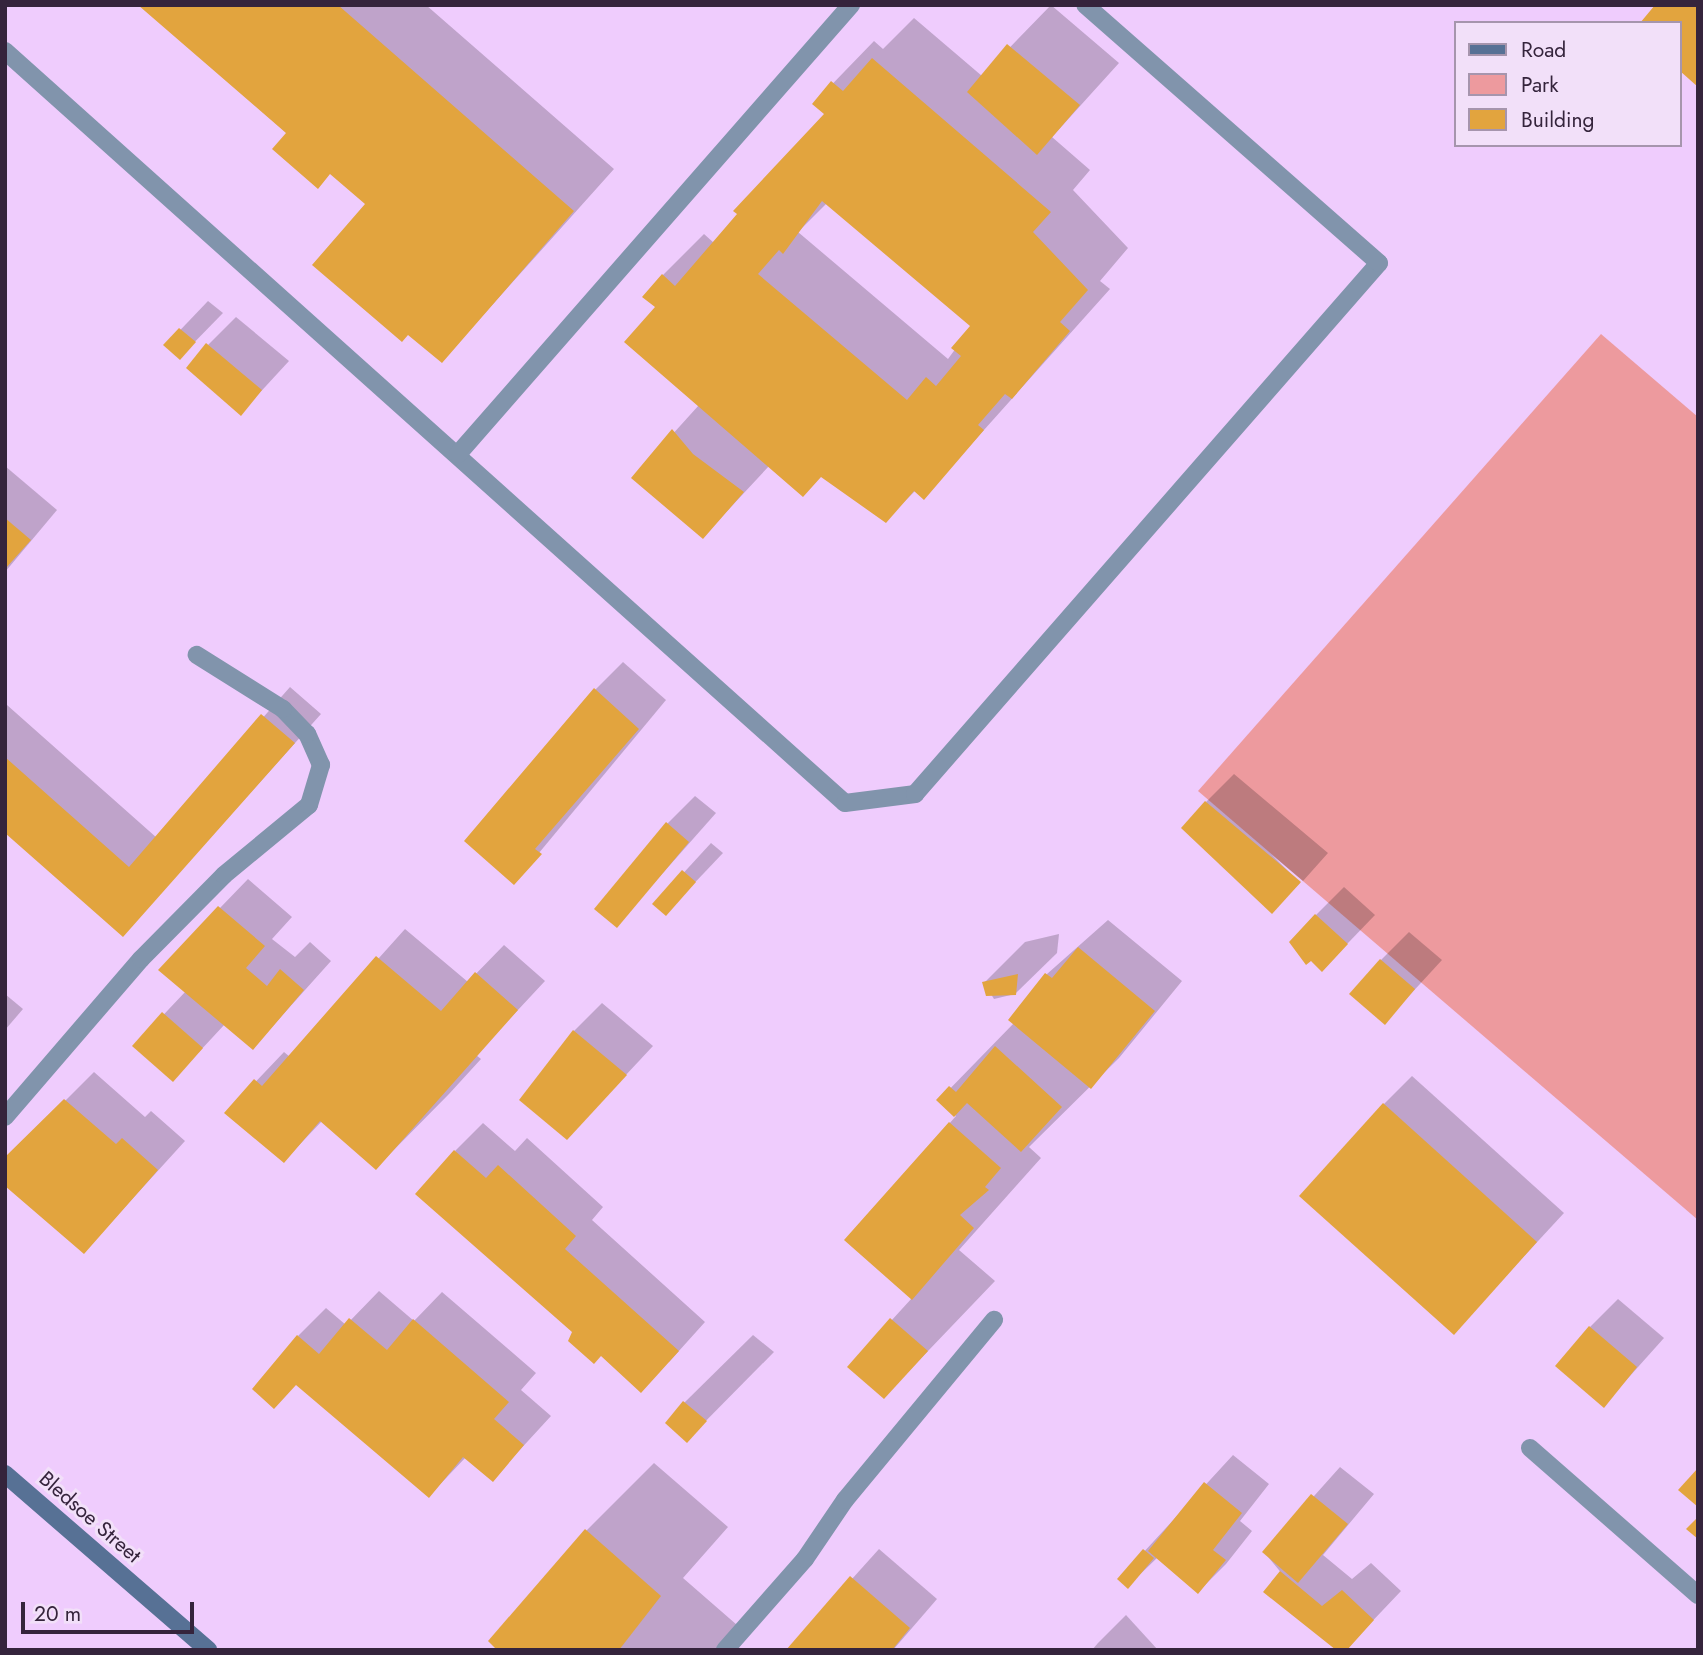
<!DOCTYPE html>
<html>
<head>
<meta charset="utf-8">
<style>
	body { margin:0 }
	#map { position:relative; width:1703px; height:1655px; overflow:hidden; background:#efccfd; font-family:Jost,sans-serif }
	div>[style] { position:absolute }
	.green>* { inset:0; background:#ed9a9e }
	.shadow>* { inset:0; background:#0003 }
	.building>* { inset:0; background:#e2a43e }
	.lane>* { height:18px; margin:-9px; padding:0 9px; transform-origin:9px; border-radius:9px; background:#8194ac }
	.secondary>* { height:18px; margin:-9px; padding:0 9px; transform-origin:9px; border-radius:9px; background:#577195 }
	span { translate:-50% -50%; white-space:nowrap; text-align:center; line-height:1.15; -webkit-text-stroke:6px #f2e0f9; paint-order:stroke }
	.street-label { font-size:21px; color:#35243c }
	.frame { position:absolute; inset:0; border:7px solid #35243c; pointer-events:none }
	.legend { position:absolute; left:1454px; top:21px; width:228px; height:126px; box-sizing:border-box; background:#f2e0f9; border:2px solid #a695ad; margin:0; padding:9px 12px; list-style:none; font-size:21px; color:#35243c }
	.legend li { display:flex; align-items:center; gap:14px; height:35px }
	.legend b { width:35px; border:2px solid #a695ad }
	.scale { position:absolute; left:21px; top:1602px; width:173px; height:32px; box-sizing:border-box; border:4px solid #35243c; border-top:0; padding-left:9px; font-size:21px; line-height:24px; white-space:nowrap; color:#35243c; -webkit-text-stroke:5px #f2e0f9; paint-order:stroke }
</style>
</head>
<body>
<div id="map">
	<div class="green">
		<i style="clip-path:polygon(1601px 334px,1698px 417px,1698px 1220px,1198px 791px)"></i>
	</div>
	<div class="shadow">
		<i style="clip-path:polygon(140px 5px,426px 5px,614px 169px,442px 361px,368px 204px)"></i>
		<i style="clip-path:polygon(evenodd,1051px 5px,1119px 63px,1052px 137px,1090px 170px,1073px 190px,1128px 248px,1100px 281px,1110px 289px,924px 497px,916px 490px,886px 520px,822px 475px,769px 466px,703px 537px,633px 478px,699px 405px,657px 307px,663px 275px,704px 234px,714px 243px,826px 114px,814px 103px,874px 41px,883px 49px,914px 18px,982px 76px,1051px 5px,827px 203px,972px 326px,948px 359px,798px 232px,827px 203px)"></i>
		<i style="clip-path:polygon(208px 301px,223px 313px,180px 357px,166px 345px)"></i>
		<i style="clip-path:polygon(236px 317px,289px 361px,241px 413px,208px 345px)"></i>
		<i style="clip-path:polygon(5px 466px,57px 510px,5px 572px)"></i>
		<i style="clip-path:polygon(623px 662px,666px 700px,514px 883px,595px 690px)"></i>
		<i style="clip-path:polygon(290px 687px,321px 714px,123px 935px,5px 831px,7px 705px,157px 838px)"></i>
		<i style="clip-path:polygon(1234px 774px,1328px 853px,1303px 881px,1272px 855px,1300px 883px,1272px 911px,1206px 802px)"></i>
		<i style="clip-path:polygon(695px 796px,716px 813px,616px 926px,667px 824px)"></i>
		<i style="clip-path:polygon(711px 843px,723px 853px,666px 913px,655px 904px)"></i>
		<i style="clip-path:polygon(248px 879px,292px 917px,272px 939px,295px 957px,310px 942px,331px 961px,253px 1048px,225px 1024px,173px 1080px,134px 1046px,186px 991px,161px 969px)"></i>
		<i style="clip-path:polygon(1344px 887px,1375px 915px,1322px 970px,1316px 915px)"></i>
		<i style="clip-path:polygon(1108px 920px,1182px 981px,1119px 1058px,1029px 1147px,1041px 1158px,959px 1250px,995px 1281px,884px 1397px,849px 1367px,912px 1298px,846px 1240px,956px 1116px,939px 1100px,1014px 1023px,1010px 1019px,1047px 974px)"></i>
		<i style="clip-path:polygon(405px 929px,468px 982px,504px 945px,545px 981px,476px 1055px,481px 1059px,449px 1094px,376px 1168px,322px 1121px,284px 1161px,226px 1113px,284px 1052px,290px 1057px)"></i>
		<i style="clip-path:polygon(1409px 932px,1442px 960px,1385px 1022px,1381px 960px)"></i>
		<i style="clip-path:polygon(1059px 934px,1057px 953px,1015px 994px,994px 999px,984px 983px,1025px 942px)"></i>
		<i style="clip-path:polygon(5px 994px,23px 1009px,5px 1030px)"></i>
		<i style="clip-path:polygon(602px 1003px,653px 1046px,567px 1138px,574px 1031px)"></i>
		<i style="clip-path:polygon(94px 1072px,145px 1117px,151px 1111px,185px 1141px,84px 1252px,5px 1161px)"></i>
		<i style="clip-path:polygon(1412px 1076px,1564px 1213px,1453px 1333px,1384px 1104px)"></i>
		<i style="clip-path:polygon(483px 1123px,515px 1151px,527px 1138px,603px 1207px,592px 1220px,705px 1322px,669px 1362px,574px 1331px,455px 1151px)"></i>
		<i style="clip-path:polygon(379px 1291px,414px 1321px,442px 1292px,536px 1373px,521px 1390px,551px 1416px,492px 1480px,466px 1457px,429px 1496px,298px 1336px,326px 1308px,346px 1325px)"></i>
		<i style="clip-path:polygon(1618px 1299px,1664px 1338px,1604px 1405px,1590px 1327px)"></i>
		<i style="clip-path:polygon(753px 1335px,774px 1352px,687px 1440px,684px 1403px)"></i>
		<i style="clip-path:polygon(1233px 1455px,1269px 1484px,1240px 1521px,1252px 1531px,1226px 1564px,1198px 1592px,1158px 1557px,1128px 1586px,1119px 1579px)"></i>
		<i style="clip-path:polygon(654px 1463px,728px 1527px,683px 1578px,737px 1625px,716px 1650px,500px 1650px,586px 1531px)"></i>
		<i style="clip-path:polygon(1340px 1467px,1374px 1494px,1323px 1555px,1352px 1579px,1371px 1563px,1401px 1591px,1345px 1650px,1264px 1552px)"></i>
		<i style="clip-path:polygon(879px 1549px,937px 1599px,893px 1650px,788px 1650px)"></i>
		<i style="clip-path:polygon(1126px 1615px,1158px 1650px,1092px 1650px,1098px 1643px)"></i>
	</div>
	<div class="building">
		<i style="clip-path:polygon(138px 5px,338px 5px,574px 211px,442px 363px,408px 335px,402px 342px,312px 265px,365px 204px,330px 174px,318px 189px,272px 149px,286px 133px)"></i>
		<i style="clip-path:polygon(1655px 5px,1698px 5px,1698px 87px,1680px 71px,1680px 23px,1640px 23px)"></i>
		<i style="clip-path:polygon(1007px 44px,1080px 105px,1037px 155px,967px 92px)"></i>
		<i style="clip-path:polygon(evenodd,872px 58px,1051px 212px,1033px 232px,1088px 290px,1060px 322px,1070px 331px,1012px 399px,1005px 394px,978px 425px,984px 430px,924px 500px,914px 491px,886px 523px,821px 477px,803px 497px,624px 342px,655px 307px,642px 297px,662px 274px,675px 286px,737px 214px,733px 211px,824px 114px,812px 104px,831px 81px,843px 91px,872px 58px,822px 201px,970px 326px,951px 348px,961px 356px,936px 386px,926px 377px,907px 400px,758px 274px,779px 250px,783px 254px,822px 201px)"></i>
		<i style="clip-path:polygon(179px 328px,196px 342px,180px 360px,163px 345px)"></i>
		<i style="clip-path:polygon(206px 343px,262px 390px,241px 416px,186px 368px)"></i>
		<i style="clip-path:polygon(672px 429px,693px 454px,744px 492px,703px 539px,631px 478px)"></i>
		<i style="clip-path:polygon(5px 518px,31px 540px,5px 569px)"></i>
		<i style="clip-path:polygon(594px 688px,639px 729px,535px 849px,542px 854px,514px 885px,464px 841px)"></i>
		<i style="clip-path:polygon(261px 714px,295px 743px,123px 937px,5px 833px,5px 757px,129px 867px)"></i>
		<i style="clip-path:polygon(1205px 801px,1301px 882px,1272px 914px,1181px 828px)"></i>
		<i style="clip-path:polygon(666px 822px,689px 842px,617px 928px,594px 909px)"></i>
		<i style="clip-path:polygon(682px 870px,696px 882px,666px 916px,652px 904px)"></i>
		<i style="clip-path:polygon(218px 906px,265px 946px,246px 968px,267px 986px,280px 969px,304px 990px,253px 1050px,158px 970px)"></i>
		<i style="clip-path:polygon(1315px 914px,1348px 944px,1322px 972px,1311px 961px,1306px 965px,1289px 942px)"></i>
		<i style="clip-path:polygon(1078px 947px,1155px 1011px,1091px 1089px,1008px 1020px,1045px 973px,1052px 978px)"></i>
		<i style="clip-path:polygon(376px 956px,441px 1011px,475px 972px,518px 1010px,376px 1170px,320px 1121px,284px 1163px,224px 1113px,254px 1079px,262px 1086px)"></i>
		<i style="clip-path:polygon(1380px 959px,1415px 989px,1385px 1025px,1349px 994px)"></i>
		<i style="clip-path:polygon(1018px 974px,1016px 995px,986px 996px,982px 982px)"></i>
		<i style="clip-path:polygon(162px 1012px,203px 1048px,173px 1082px,132px 1046px)"></i>
		<i style="clip-path:polygon(573px 1030px,627px 1075px,567px 1140px,519px 1100px)"></i>
		<i style="clip-path:polygon(995px 1046px,1062px 1107px,1021px 1152px,967px 1103px,954px 1117px,936px 1100px,949px 1086px,956px 1092px)"></i>
		<i style="clip-path:polygon(64px 1099px,116px 1144px,122px 1138px,158px 1170px,84px 1254px,5px 1186px,5px 1157px)"></i>
		<i style="clip-path:polygon(1383px 1103px,1537px 1242px,1454px 1335px,1299px 1196px)"></i>
		<i style="clip-path:polygon(949px 1122px,1001px 1168px,985px 1187px,989px 1190px,960px 1215px,974px 1228px,912px 1300px,844px 1240px)"></i>
		<i style="clip-path:polygon(454px 1150px,486px 1178px,498px 1165px,576px 1236px,565px 1249px,679px 1351px,641px 1393px,601px 1356px,594px 1364px,568px 1341px,572px 1332px,415px 1194px)"></i>
		<i style="clip-path:polygon(349px 1318px,387px 1350px,413px 1319px,509px 1402px,494px 1419px,524px 1445px,493px 1482px,463px 1457px,429px 1498px,296px 1385px,274px 1409px,252px 1389px,297px 1335px,319px 1354px)"></i>
		<i style="clip-path:polygon(890px 1318px,928px 1351px,884px 1399px,847px 1367px)"></i>
		<i style="clip-path:polygon(1589px 1326px,1637px 1367px,1604px 1408px,1555px 1366px)"></i>
		<i style="clip-path:polygon(683px 1401px,707px 1421px,687px 1443px,665px 1423px)"></i>
		<i style="clip-path:polygon(1698px 1468px,1698px 1507px,1678px 1490px)"></i>
		<i style="clip-path:polygon(1204px 1482px,1242px 1513px,1213px 1550px,1226px 1560px,1198px 1594px,1148px 1551px)"></i>
		<i style="clip-path:polygon(1311px 1494px,1348px 1524px,1298px 1583px,1262px 1552px)"></i>
		<i style="clip-path:polygon(1698px 1517px,1698px 1539px,1686px 1529px)"></i>
		<i style="clip-path:polygon(585px 1529px,661px 1596px,619px 1650px,497px 1650px,488px 1641px)"></i>
		<i style="clip-path:polygon(1143px 1549px,1154px 1558px,1128px 1589px,1117px 1579px)"></i>
		<i style="clip-path:polygon(1280px 1571px,1322px 1606px,1342px 1590px,1374px 1620px,1347px 1650px,1336px 1650px,1263px 1592px)"></i>
		<i style="clip-path:polygon(850px 1576px,910px 1628px,892px 1650px,786px 1650px)"></i>
	</div>
	<div class="lane">
		<i style="left:5px;top:51px;width:1127px;rotate:41.84deg"></i>
		<i style="left:845px;top:803px;width:71px;rotate:-7.3deg"></i>
		<i style="left:915px;top:794px;width:705px;rotate:-48.85deg"></i>
		<i style="left:1379px;top:263px;width:391px;rotate:-138.7deg"></i>
		<i style="left:458px;top:454px;width:597px;rotate:-48.81deg"></i>
		<i style="left:5px;top:1117px;width:208px;rotate:-49.3deg"></i>
		<i style="left:141px;top:959px;width:118px;rotate:-45.3deg"></i>
		<i style="left:224px;top:875px;width:110px;rotate:-39.5deg"></i>
		<i style="left:309px;top:805px;width:42px;rotate:-73.3deg"></i>
		<i style="left:321px;top:765px;width:34px;rotate:-114deg"></i>
		<i style="left:307px;top:734px;width:35px;rotate:-134deg"></i>
		<i style="left:283px;top:709px;width:102px;rotate:-147.9deg"></i>
		<i style="left:1530px;top:1448px;width:223px;rotate:41.2deg"></i>
		<i style="left:725px;top:1650px;width:121px;rotate:-48.7deg"></i>
		<i style="left:805px;top:1559px;width:71px;rotate:-55.9deg"></i>
		<i style="left:845px;top:1500px;width:234px;rotate:-50.4deg"></i>
	</div>
	<div class="secondary">
		<i style="left:5px;top:1474px;width:269px;rotate:40.9deg"></i>
	</div>
	<div class="street-label">
		<span style="left:90px;top:1517px;rotate:41deg">Bledsoe Street</span>
	</div>
	<div class="frame"></div>
	<ul class="legend">
	<li><b style="height:9px;background:#577195"></b>Road</li>
	<li><b style="height:19px;background:#ed9a9e"></b>Park</li>
	<li><b style="height:19px;background:#e2a43e"></b>Building</li>
	</ul>
	<div class="scale">20 m</div>
</div>
</body>
</html>
